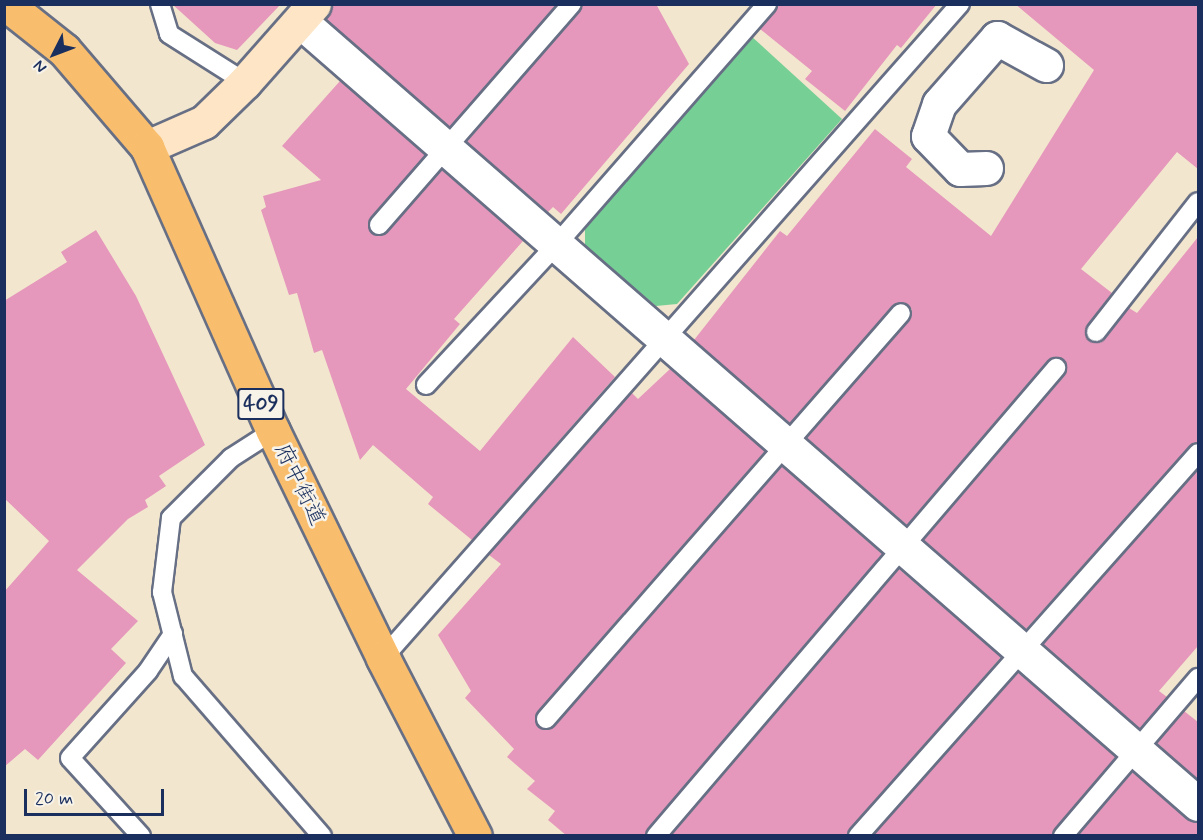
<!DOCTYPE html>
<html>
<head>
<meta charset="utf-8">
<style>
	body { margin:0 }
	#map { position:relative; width:1203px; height:840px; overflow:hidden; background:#f3e6ce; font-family:Mynerve,"Klee One",sans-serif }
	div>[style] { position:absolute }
	.green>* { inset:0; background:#76d096 }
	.building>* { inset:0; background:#e598bb }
	.roads { filter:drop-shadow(2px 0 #676f85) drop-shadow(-2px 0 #676f85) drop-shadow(0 2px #676f85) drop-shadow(0 -2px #676f85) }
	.lane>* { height:18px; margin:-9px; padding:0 9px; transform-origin:9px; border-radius:9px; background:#fff }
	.street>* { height:33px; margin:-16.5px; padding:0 16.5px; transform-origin:16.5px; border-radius:16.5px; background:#fff }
	.secondary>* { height:33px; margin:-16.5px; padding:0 16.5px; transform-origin:16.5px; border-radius:16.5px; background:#fde5c5 }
	.highway>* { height:33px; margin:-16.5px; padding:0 16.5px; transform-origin:16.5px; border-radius:16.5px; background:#f9be6d }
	span { translate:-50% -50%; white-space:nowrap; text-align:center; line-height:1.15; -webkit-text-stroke:5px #f7f3e8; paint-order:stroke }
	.shield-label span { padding:2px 4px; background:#f7f3e8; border:2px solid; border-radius:4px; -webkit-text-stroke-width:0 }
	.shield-label { font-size:21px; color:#1b2f5e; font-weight:700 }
	.street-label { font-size:22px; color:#1b2f5e }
	.frame { position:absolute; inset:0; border:6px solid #1b2f5e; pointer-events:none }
	.north { position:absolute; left:24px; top:24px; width:60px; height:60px; -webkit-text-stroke:4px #f7f3e8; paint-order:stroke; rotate:228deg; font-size:16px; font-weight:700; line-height:24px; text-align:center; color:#1b2f5e }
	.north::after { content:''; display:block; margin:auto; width:21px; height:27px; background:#1b2f5e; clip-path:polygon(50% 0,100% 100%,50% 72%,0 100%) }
	.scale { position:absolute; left:24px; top:789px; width:140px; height:27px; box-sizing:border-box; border:3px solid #1b2f5e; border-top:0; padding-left:8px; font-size:18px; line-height:21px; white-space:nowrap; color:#1b2f5e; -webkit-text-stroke:4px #f7f3e8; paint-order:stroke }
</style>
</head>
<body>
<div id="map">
	<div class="green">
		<i style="clip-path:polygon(751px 36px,842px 119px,677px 304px,656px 306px,585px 246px,585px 226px)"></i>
	</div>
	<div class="building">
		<i style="clip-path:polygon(172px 4px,281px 4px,237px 50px,215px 43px)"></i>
		<i style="clip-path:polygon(332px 4px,557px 4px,450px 127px,326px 19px)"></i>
		<i style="clip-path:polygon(583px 4px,656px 4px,689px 64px,561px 214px,553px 207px,548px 212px,467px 142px)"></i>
		<i style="clip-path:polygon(778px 4px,937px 4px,901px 48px,897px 45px,845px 111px,805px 79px,812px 71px,760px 29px)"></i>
		<i style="clip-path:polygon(1015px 4px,1198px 4px,1198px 169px,1177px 152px,1081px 269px,1112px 293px,1085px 330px,1089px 340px,1100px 343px,1129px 308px,1137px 313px,1198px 237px,1198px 442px,1190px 446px,1026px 629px,924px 540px,1065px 375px,1064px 360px,1057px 357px,1047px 361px,907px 525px,807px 438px,909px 320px,912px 310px,908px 304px,893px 306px,790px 423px,694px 340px,780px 231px,787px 236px,875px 129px,912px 159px,906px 167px,991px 236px,1094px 70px)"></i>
		<i style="clip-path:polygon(340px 81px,425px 155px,371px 218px,371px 233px,377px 236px,387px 232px,442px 170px,523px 241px,454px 319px,460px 324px,406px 389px,480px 451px,573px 337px,615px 377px,472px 540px,428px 504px,433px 497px,373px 445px,360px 460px,322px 350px,314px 353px,297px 293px,289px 295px,261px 210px,266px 207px,263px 196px,321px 180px,282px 146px)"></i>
		<i style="clip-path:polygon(96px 230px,136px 296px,205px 445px,159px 476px,166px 486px,145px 500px,148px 507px,128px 519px,77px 570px,138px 621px,111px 649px,126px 663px,38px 760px,25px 749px,4px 767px,4px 592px,49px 541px,4px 498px,4px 301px,67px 262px,61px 252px)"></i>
		<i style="clip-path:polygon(670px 369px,765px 451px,538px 712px,538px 727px,544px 730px,554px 726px,782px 466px,882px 554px,645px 836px,567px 836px,548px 820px,555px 811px,527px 789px,535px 781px,507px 757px,514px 749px,465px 698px,471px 691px,438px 635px,501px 564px,489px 555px,632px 393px,638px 399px)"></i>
		<i style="clip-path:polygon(1198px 469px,1198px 646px,1159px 691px,1167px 697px,1140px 729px,1043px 644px)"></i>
		<i style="clip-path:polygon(899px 569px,1001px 657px,847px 836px,671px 836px)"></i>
		<i style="clip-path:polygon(1018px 672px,1116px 757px,1052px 836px,873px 836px)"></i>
		<i style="clip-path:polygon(1184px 711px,1198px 722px,1198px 780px,1157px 743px)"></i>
		<i style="clip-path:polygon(1133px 772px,1186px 818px,1198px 822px,1198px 836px,1078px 836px)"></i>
	</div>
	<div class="roads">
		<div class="lane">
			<i style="left:160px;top:4px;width:31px;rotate:73deg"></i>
			<i style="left:169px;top:34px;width:90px;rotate:32.3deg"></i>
			<i style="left:379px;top:225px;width:293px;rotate:-48.9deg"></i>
			<i style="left:1096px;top:332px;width:165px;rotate:-51.9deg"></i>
			<i style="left:426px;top:385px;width:192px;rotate:-47.1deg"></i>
			<i style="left:557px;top:244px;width:319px;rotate:-48.8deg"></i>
			<i style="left:273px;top:431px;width:50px;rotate:147.3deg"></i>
			<i style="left:231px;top:458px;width:85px;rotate:135deg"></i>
			<i style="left:171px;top:518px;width:75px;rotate:96.9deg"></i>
			<i style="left:162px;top:592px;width:87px;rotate:76deg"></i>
			<i style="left:183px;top:676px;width:212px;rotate:49deg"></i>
			<i style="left:383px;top:658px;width:872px;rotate:-48.58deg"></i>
			<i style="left:546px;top:719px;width:539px;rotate:-48.83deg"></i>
			<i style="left:141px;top:836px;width:105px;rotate:-132.3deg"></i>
			<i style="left:70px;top:758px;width:117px;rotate:-48.1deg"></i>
			<i style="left:148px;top:671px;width:45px;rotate:-56deg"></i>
			<i style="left:656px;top:836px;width:616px;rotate:-49.48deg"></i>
			<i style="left:858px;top:836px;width:512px;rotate:-48.4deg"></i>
			<i style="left:1063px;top:836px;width:208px;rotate:-49.5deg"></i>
		</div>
		<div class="street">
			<i style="left:300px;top:21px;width:1191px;rotate:41.09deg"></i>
			<i style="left:986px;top:168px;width:26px;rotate:178deg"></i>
			<i style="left:960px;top:169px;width:46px;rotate:-134.1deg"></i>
			<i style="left:928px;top:136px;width:34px;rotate:-71deg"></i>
			<i style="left:939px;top:104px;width:88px;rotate:-48.7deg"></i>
			<i style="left:997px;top:38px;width:56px;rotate:28.9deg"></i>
		</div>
		<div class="secondary">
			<i style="left:147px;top:147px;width:62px;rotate:-23.7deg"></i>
			<i style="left:204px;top:122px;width:57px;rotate:-44.3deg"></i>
			<i style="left:245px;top:82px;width:104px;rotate:-48.5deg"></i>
		</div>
		<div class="highway">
			<i style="left:6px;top:4px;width:74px;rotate:38.4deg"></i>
			<i style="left:64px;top:50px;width:128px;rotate:49.4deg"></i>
			<i style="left:147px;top:147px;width:311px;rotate:66.1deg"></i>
			<i style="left:273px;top:431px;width:252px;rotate:64.1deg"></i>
			<i style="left:383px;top:658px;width:200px;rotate:62.7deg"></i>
		</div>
	</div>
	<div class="shield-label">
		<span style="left:261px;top:404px">409</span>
	</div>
	<div class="street-label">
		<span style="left:299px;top:485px;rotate:64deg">府中街道</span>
	</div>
	<div class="frame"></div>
	<div class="north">N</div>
	<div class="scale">20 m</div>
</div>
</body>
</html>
